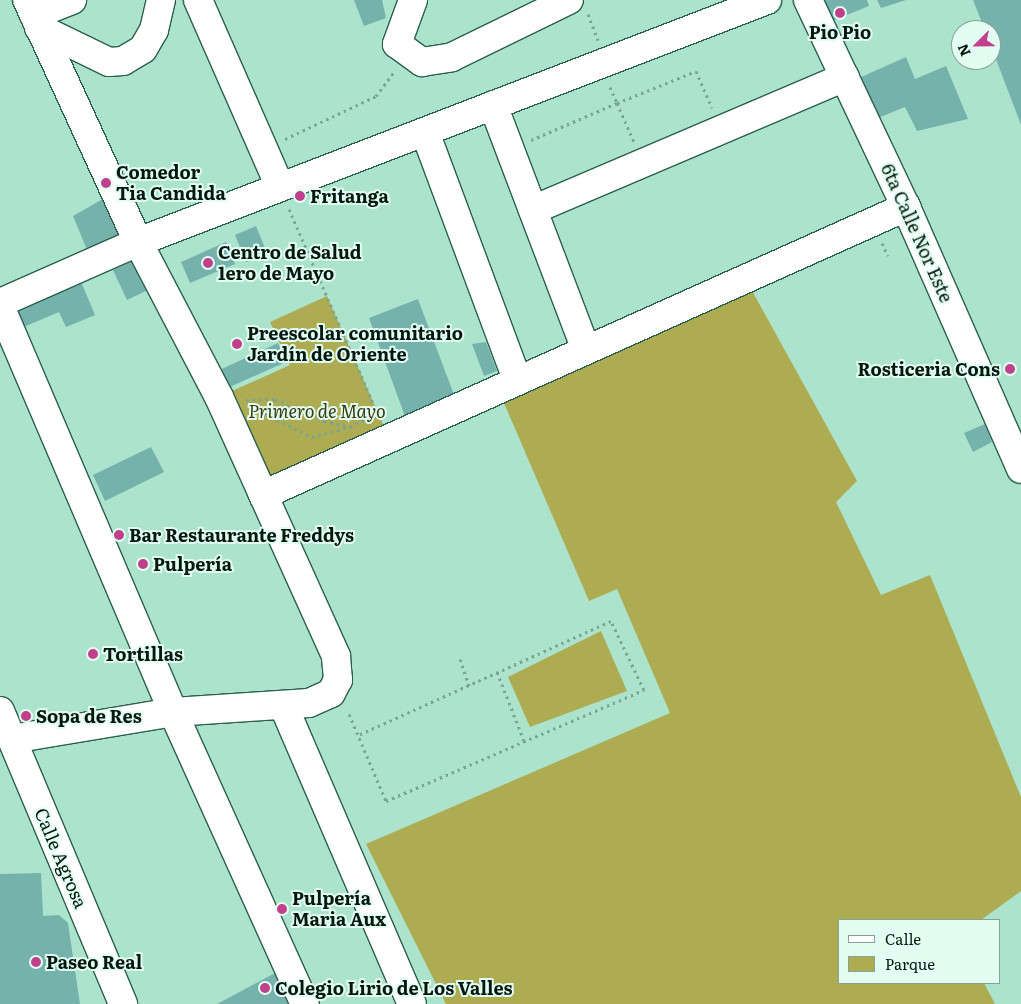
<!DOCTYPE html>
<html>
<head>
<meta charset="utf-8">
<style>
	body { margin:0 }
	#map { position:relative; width:1021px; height:1004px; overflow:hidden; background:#ace3cc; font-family:Literata,serif }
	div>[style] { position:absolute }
	.green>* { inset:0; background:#aeac53 }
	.building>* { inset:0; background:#75b2ac }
	.path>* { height:3px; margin-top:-1.5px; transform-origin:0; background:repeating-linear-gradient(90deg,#79a593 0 2.5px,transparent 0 6.5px) }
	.roads { filter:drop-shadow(1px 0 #2b5f4d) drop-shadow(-1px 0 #2b5f4d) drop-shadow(0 1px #2b5f4d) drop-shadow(0 -1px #2b5f4d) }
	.minor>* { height:28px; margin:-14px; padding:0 14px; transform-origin:14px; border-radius:14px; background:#fff }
	.dots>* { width:14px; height:14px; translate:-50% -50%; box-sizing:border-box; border:2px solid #e2fdf1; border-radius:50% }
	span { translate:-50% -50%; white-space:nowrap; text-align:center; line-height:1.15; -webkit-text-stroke:4px #e2fdf1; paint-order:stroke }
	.poi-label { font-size:18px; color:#041811; font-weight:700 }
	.left { translate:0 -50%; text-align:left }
	.right { translate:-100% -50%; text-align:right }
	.street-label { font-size:18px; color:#041811 }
	.park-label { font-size:18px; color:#3a390e; font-style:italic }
	.legend { position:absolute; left:838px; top:919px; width:162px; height:65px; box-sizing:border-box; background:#e2fdf1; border:1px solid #89a197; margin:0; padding:6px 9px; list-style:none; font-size:15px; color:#041811 }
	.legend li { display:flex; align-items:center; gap:10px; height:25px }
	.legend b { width:25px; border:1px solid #89a197 }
	.north { position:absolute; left:951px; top:20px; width:50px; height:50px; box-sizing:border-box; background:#e2fdf1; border:1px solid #89a197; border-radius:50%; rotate:247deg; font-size:14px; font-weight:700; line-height:20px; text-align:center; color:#041811 }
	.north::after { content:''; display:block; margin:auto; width:18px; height:22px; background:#c0408c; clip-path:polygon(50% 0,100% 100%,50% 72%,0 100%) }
</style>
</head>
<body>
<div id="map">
	<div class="green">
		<i style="clip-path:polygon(745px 278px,857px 481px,836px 502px,881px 595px,930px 575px,1021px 797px,1021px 891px,981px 920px,840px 920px,840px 983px,984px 983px,995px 1004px,446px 1004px,366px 844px,670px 713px,617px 589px,589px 601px,498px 389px)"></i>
		<i style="clip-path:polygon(327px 296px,389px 438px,263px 495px,221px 396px,290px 365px,270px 322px)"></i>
		<i style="clip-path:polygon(601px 631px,627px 691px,530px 727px,508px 677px)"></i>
	</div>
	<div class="building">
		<i style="clip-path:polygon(354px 0,382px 0,386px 18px,364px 26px)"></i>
		<i style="clip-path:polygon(824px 0,867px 0,869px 6px,832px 21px)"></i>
		<i style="clip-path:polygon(877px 0,906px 0,881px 8px)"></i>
		<i style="clip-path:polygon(973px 0,1021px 0,1021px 125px,991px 46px,991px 30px,985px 30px)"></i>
		<i style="clip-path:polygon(906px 57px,915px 79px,946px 66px,968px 119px,917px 131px,905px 107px,878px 118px,859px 78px)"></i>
		<i style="clip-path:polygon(115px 192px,132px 229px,87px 250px,73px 216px)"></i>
		<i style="clip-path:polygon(256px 226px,267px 253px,246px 262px,235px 235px)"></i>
		<i style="clip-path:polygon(226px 242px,235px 264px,190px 283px,181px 262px)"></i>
		<i style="clip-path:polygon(139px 258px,152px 288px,127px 300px,113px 270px)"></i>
		<i style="clip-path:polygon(79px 277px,95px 315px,66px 327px,59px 312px,19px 329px,11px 306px)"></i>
		<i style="clip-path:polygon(418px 299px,456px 400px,406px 419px,369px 318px)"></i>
		<i style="clip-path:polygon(486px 342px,497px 371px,484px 376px,472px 344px)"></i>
		<i style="clip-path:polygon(278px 343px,286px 362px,223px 390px,215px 372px)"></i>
		<i style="clip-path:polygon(985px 424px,992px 442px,973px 452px,964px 433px)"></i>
		<i style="clip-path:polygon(151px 447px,164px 472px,105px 501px,93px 475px)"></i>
		<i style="clip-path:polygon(41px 873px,43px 916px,59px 915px,68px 923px,80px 1004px,0 1004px,0 874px)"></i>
		<i style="clip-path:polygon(277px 972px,288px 1004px,217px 1004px)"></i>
	</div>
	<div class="path">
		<i style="left:588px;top:14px;width:28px;rotate:69deg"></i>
		<i style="left:610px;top:87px;width:17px;rotate:66deg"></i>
		<i style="left:617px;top:103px;width:85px;rotate:-22.1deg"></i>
		<i style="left:696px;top:71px;width:40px;rotate:66.6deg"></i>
		<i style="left:285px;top:139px;width:101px;rotate:-25.3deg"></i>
		<i style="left:376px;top:96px;width:30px;rotate:-53deg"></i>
		<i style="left:531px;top:140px;width:94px;rotate:-23.3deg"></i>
		<i style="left:617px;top:103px;width:43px;rotate:66.4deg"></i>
		<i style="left:289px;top:209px;width:227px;rotate:66.6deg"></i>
		<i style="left:882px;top:243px;width:14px;rotate:65deg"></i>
		<i style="left:246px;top:400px;width:29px;rotate:-2deg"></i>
		<i style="left:275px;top:399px;width:54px;rotate:24.2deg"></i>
		<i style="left:324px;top:421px;width:27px;rotate:13deg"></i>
		<i style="left:350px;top:427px;width:16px;rotate:-30deg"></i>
		<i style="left:364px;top:419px;width:6px;rotate:72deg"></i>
		<i style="left:248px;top:405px;width:72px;rotate:26.6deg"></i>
		<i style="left:312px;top:437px;width:38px;rotate:-15deg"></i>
		<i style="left:460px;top:659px;width:28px;rotate:71deg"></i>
		<i style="left:497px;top:672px;width:76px;rotate:68.5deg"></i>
		<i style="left:349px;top:714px;width:95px;rotate:67deg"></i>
		<i style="left:386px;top:801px;width:281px;rotate:-23.3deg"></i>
		<i style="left:644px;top:690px;width:76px;rotate:-115.6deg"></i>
		<i style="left:611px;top:621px;width:277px;rotate:155.7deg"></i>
	</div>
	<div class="roads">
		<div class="minor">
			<i style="left:198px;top:0;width:204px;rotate:66.3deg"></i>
			<i style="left:413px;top:0;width:47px;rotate:110deg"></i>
			<i style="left:397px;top:44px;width:31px;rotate:36deg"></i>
			<i style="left:422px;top:62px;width:30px;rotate:-9deg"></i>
			<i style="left:452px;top:57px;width:130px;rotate:-26deg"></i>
			<i style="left:808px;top:0;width:229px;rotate:64.7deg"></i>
			<i style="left:906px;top:207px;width:286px;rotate:66.3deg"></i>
			<i style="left:34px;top:15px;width:41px;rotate:-21.5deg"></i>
			<i style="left:39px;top:28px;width:78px;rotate:25.9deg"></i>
			<i style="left:109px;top:62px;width:14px;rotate:-4deg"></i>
			<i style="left:123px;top:61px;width:23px;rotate:-31deg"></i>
			<i style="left:143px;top:49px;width:22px;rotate:-60deg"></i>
			<i style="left:154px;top:30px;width:31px;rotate:-77deg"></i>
			<i style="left:493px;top:105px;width:262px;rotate:69.2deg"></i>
			<i style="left:425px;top:132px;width:265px;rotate:69.6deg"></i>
			<i style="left:533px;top:210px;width:339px;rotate:-23.1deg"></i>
			<i style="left:0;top:303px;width:151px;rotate:-23.8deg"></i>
			<i style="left:138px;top:242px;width:674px;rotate:-21.04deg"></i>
			<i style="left:0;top:306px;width:441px;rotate:66.9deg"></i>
			<i style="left:173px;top:712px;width:320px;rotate:65.7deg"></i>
			<i style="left:263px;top:495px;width:705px;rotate:-24.13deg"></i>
			<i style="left:284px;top:707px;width:323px;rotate:66.7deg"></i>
			<i style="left:0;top:711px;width:318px;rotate:67.2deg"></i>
			<i style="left:12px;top:739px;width:163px;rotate:-9.5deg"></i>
			<i style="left:173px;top:712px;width:136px;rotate:-3.8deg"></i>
			<i style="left:309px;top:703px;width:24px;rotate:-24deg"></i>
			<i style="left:331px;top:693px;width:15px;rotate:-62deg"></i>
			<i style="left:338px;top:680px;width:24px;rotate:-95deg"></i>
			<i style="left:336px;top:656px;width:284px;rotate:-114.3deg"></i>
			<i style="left:219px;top:397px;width:175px;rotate:-117.6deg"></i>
			<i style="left:138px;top:242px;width:266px;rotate:-114.6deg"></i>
		</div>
	</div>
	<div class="dots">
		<i style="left:840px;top:13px;background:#c0408c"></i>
		<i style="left:106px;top:183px;background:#c0408c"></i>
		<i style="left:300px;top:196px;background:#c0408c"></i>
		<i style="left:208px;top:263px;background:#c0408c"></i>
		<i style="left:237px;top:344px;background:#c0408c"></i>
		<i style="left:1010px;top:369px;background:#c0408c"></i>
		<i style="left:119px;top:535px;background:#c0408c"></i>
		<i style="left:143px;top:564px;background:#c0408c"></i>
		<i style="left:93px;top:654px;background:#c0408c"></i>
		<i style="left:26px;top:716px;background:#c0408c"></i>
		<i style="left:282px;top:909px;background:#c0408c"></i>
		<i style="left:36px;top:962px;background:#c0408c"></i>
		<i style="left:265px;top:988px;background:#c0408c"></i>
	</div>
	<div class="poi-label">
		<span style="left:840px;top:32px">Pio Pio</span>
		<span class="left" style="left:116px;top:183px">Comedor<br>Tia Candida</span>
		<span class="left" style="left:310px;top:196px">Fritanga</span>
		<span class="left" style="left:218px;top:263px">Centro de Salud<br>1ero de Mayo</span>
		<span class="left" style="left:247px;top:344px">Preescolar comunitario<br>Jardín de Oriente</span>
		<span class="right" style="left:1000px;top:369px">Rosticeria Cons</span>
		<span class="left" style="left:129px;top:535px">Bar Restaurante Freddys</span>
		<span class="left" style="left:153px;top:564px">Pulpería</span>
		<span class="left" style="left:103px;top:654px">Tortillas</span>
		<span class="left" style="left:36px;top:716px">Sopa de Res</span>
		<span class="left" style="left:292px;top:909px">Pulpería<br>Maria Aux</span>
		<span class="left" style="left:46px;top:962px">Paseo Real</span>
		<span class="left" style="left:275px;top:988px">Colegio Lirio de Los Valles</span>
	</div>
	<div class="street-label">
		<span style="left:917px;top:233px;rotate:66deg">6ta Calle Nor Este</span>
		<span style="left:61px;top:858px;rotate:67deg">Calle Agrosa</span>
	</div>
	<div class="park-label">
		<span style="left:317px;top:411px">Primero de Mayo</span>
	</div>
	<ul class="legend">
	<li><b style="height:6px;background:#fff"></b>Calle</li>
	<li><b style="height:14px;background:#aeac53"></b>Parque</li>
	</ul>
	<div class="north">N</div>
</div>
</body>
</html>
